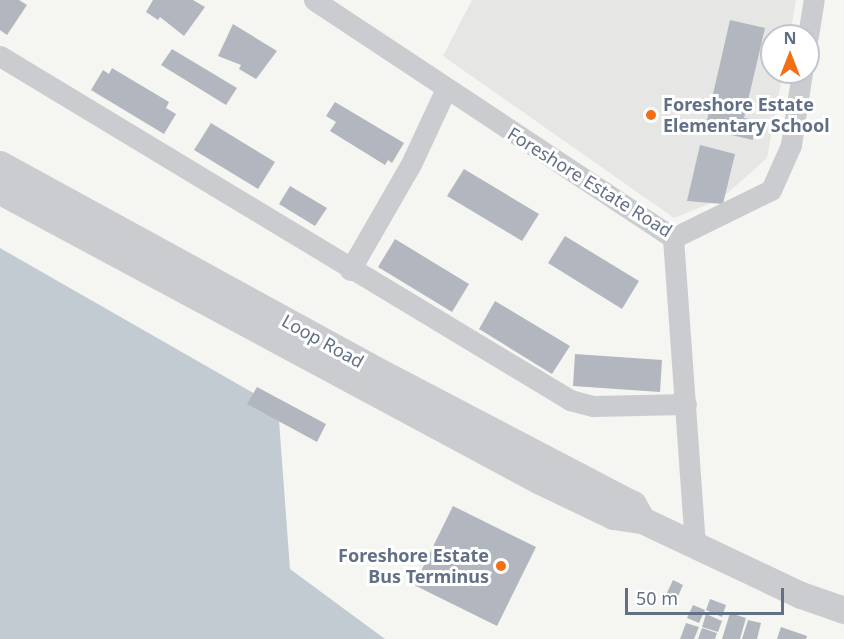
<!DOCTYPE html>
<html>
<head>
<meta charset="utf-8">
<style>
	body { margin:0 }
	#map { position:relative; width:844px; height:639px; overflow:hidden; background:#f5f6f2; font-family:"Noto Sans",sans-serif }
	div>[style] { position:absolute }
	.built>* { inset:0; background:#e6e7e5 }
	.water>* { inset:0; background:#c3cbd2 }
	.building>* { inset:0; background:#b2b7bf }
	.minor>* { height:21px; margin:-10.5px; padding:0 10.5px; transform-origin:10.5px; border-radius:10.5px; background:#caccd0 }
	.tertiary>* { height:27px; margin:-13.5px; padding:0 13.5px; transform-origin:13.5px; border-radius:13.5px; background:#caccd0 }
	.dots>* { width:16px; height:16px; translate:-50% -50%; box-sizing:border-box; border:3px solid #fff; border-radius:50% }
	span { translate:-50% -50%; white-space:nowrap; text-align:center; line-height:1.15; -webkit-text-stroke:6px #fff; paint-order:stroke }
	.poi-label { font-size:18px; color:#627086; font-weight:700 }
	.left { translate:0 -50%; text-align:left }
	.right { translate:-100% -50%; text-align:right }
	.street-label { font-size:18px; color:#627086 }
	.north { position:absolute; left:760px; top:24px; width:60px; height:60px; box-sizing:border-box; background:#fff; border:2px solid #c0c6cf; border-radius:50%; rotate:0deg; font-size:16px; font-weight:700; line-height:24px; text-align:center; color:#627086 }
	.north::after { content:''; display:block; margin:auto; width:21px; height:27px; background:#f26f16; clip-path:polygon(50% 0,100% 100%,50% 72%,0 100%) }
	.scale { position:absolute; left:625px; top:588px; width:159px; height:27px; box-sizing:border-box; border:3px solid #627086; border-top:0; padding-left:8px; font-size:18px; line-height:21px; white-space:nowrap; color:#627086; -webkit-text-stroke:4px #fff; paint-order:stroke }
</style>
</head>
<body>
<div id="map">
	<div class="built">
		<i style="clip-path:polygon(472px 0,796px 0,790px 36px,772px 36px,772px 72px,783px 72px,767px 158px,721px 199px,674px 218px,443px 56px)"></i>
	</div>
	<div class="water">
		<i style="clip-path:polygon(0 248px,278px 407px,290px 569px,385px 639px,0 639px)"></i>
	</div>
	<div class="building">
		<i style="clip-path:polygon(0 0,19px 0,27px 5px,7px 35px,0 30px)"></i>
		<i style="clip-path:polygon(153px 0,193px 0,205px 7px,184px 36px,160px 17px,158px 20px,146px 12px)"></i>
		<i style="clip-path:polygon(730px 20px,765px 28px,744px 118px,757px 120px,753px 140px,705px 129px)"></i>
		<i style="clip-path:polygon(233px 24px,277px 51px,256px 79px,239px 69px,241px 65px,218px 56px)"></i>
		<i style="clip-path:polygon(172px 49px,237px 88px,226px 105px,161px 65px)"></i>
		<i style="clip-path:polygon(112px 68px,169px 102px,166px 108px,176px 114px,164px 134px,91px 90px,103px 70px,109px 74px)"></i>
		<i style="clip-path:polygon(335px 102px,404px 143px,392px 163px,388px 160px,385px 165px,330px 131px,336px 122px,326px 116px)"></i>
		<i style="clip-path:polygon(211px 123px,275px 162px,258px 189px,194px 150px)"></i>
		<i style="clip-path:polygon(700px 145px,735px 154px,723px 204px,687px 201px)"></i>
		<i style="clip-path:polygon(464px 169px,539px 214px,522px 241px,447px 196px)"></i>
		<i style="clip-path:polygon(290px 186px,327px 208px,315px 226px,279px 204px)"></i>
		<i style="clip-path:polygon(565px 236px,639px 281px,622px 309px,548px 263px)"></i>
		<i style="clip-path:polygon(395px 239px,469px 284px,452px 312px,378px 267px)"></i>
		<i style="clip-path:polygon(495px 301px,570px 346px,552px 374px,479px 329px)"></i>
		<i style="clip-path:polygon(575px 354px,662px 360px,660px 392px,573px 386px)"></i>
		<i style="clip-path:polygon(257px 387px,326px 424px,317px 442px,247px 404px)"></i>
		<i style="clip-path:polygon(453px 506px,536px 547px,497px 626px,414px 585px)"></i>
		<i style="clip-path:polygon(673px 580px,683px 585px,676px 601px,665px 597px)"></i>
		<i style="clip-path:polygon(710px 599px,726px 605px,722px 617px,706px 610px)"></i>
		<i style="clip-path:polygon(693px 605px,705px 610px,699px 623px,687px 618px)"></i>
		<i style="clip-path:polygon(730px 613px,746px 618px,740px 639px,722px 639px)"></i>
		<i style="clip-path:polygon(706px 614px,722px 621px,718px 632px,702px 627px)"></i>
		<i style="clip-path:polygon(748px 620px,761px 623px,757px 639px,742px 639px)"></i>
		<i style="clip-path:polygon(686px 623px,699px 627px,694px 639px,680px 639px)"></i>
		<i style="clip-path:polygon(781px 627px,807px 636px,806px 639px,777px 639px)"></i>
		<i style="clip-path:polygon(702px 628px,717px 633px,715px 639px,698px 639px)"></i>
	</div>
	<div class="minor">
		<i style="left:314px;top:0;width:431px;rotate:33.5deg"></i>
		<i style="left:673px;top:238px;width:109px;rotate:-26.1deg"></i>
		<i style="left:771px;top:190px;width:49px;rotate:-66deg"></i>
		<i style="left:791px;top:145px;width:74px;rotate:-81.4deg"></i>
		<i style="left:808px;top:36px;width:36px;rotate:-81deg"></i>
		<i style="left:0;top:56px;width:666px;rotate:31.11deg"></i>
		<i style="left:570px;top:400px;width:24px;rotate:15deg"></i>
		<i style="left:593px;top:406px;width:93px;rotate:-1.2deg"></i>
		<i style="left:673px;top:238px;width:309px;rotate:85.9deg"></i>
		<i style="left:350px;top:270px;width:122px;rotate:-60.1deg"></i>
		<i style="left:411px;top:164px;width:83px;rotate:-65deg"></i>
	</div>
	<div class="tertiary">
		<i style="left:0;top:164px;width:435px;rotate:28.7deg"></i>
		<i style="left:382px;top:373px;width:283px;rotate:27.6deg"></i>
		<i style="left:633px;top:504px;width:18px;rotate:61deg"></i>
		<i style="left:642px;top:520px;width:176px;rotate:25.3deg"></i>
		<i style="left:801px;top:595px;width:46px;rotate:19.2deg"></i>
		<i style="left:0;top:191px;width:611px;rotate:28.24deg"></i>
		<i style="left:538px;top:480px;width:83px;rotate:25.6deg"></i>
		<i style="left:613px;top:516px;width:29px;rotate:8deg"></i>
	</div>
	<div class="dots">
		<i style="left:651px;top:115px;background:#f26f16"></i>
		<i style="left:501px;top:566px;background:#f26f16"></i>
	</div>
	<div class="poi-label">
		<span class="left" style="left:663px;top:115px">Foreshore Estate<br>Elementary School</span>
		<span class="right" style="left:489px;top:566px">Foreshore Estate<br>Bus Terminus</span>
	</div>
	<div class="street-label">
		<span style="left:590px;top:182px;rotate:32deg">Foreshore Estate Road</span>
		<span style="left:323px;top:341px;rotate:29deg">Loop Road</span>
	</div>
	<div class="north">N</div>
	<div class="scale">50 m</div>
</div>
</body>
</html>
